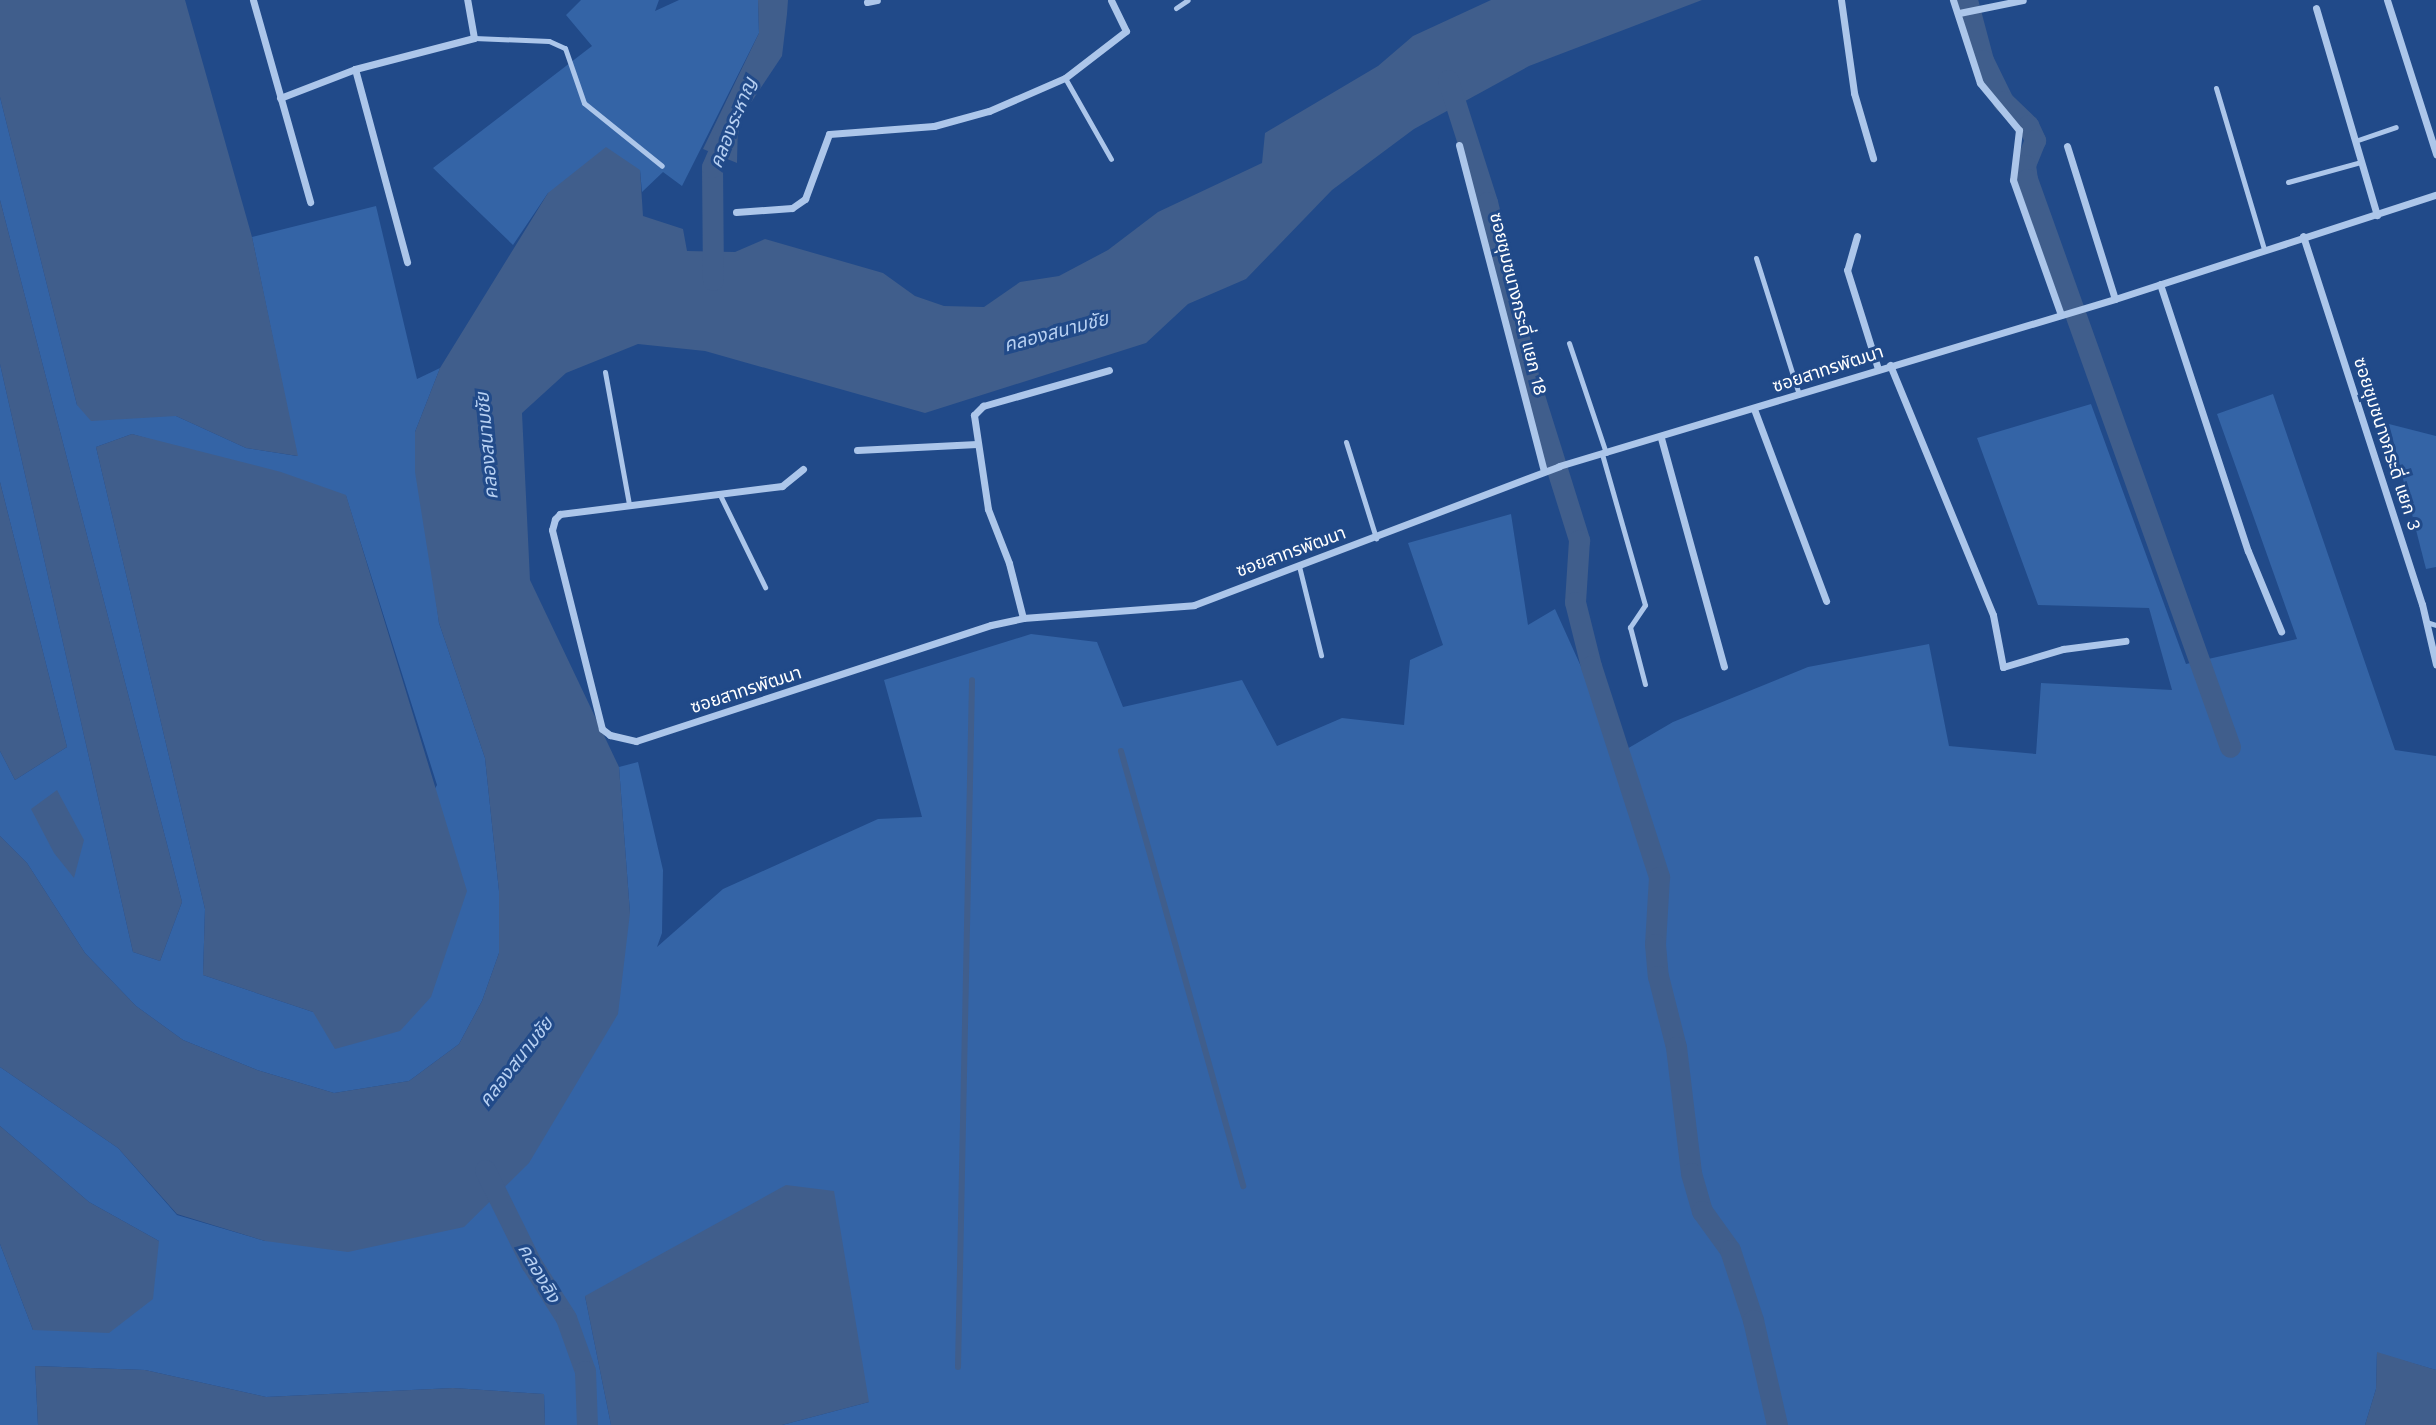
<!DOCTYPE html>
<html>
<head>
<meta charset="utf-8">
<style>
	body { margin:0 }
	#map { position:relative; width:2436px; height:1425px; overflow:hidden; background:#214a89; font-family:"Work Sans","Noto Sans Thai",sans-serif }
	div>[style] { position:absolute }
	.green>* { inset:0; background:#3464a6 }
	.water>* { inset:0; background:#405e8c }
	.stream>* { height:6px; margin:-3px; padding:0 3px; transform-origin:3px; border-radius:3px; background:#405e8c }
	.canal>* { height:21px; margin:-10.5px; padding:0 10.5px; transform-origin:10.5px; border-radius:10.5px; background:#405e8c }
	.lane>* { height:5px; margin:-2.5px; padding:0 2.5px; transform-origin:2.5px; border-radius:2.5px; background:#acc6ea }
	.street>* { height:7px; margin:-3.5px; padding:0 3.5px; transform-origin:3.5px; border-radius:3.5px; background:#acc6ea }
	span { translate:-50% -50%; white-space:nowrap; text-align:center; line-height:1.15; -webkit-text-stroke:6px #214a89; paint-order:stroke }
	.street-label { font-size:18px; color:#fff }
	.water-label { font-size:19px; color:#b7d0f2; font-style:italic }
</style>
</head>
<body>
<div id="map">
	<div class="green">
		<i style="clip-path:polygon(581px 0,659px 0,655px 11px,679px 0,758px 0,759px 33px,682px 186px,663px 172px,642px 192px,640px 170px,548px 193px,513px 245px,433px 168px,592px 46px,566px 15px)"></i>
		<i style="clip-path:polygon(evenodd,0 97px,77px 405px,134px 415px,176px 416px,246px 448px,297px 456px,252px 237px,376px 206px,417px 379px,440px 368px,415px 432px,439px 623px,485px 758px,499px 891px,499px 953px,482px 1001px,459px 1044px,409px 1081px,334px 1093px,257px 1070px,183px 1040px,136px 1006px,85px 953px,27px 863px,0 836px,0 751px,15px 780px,67px 747px,0 482px,0 364px,133px 952px,160px 961px,182px 902px,0 200px,0 97px,132px 434px,346px 496px,437px 785px,313px 1012px,203px 975px,205px 909px,96px 447px,132px 434px)"></i>
		<i style="clip-path:polygon(2273px 394px,2395px 750px,2436px 756px,2436px 1370px,2377px 1353px,2376px 1389px,2365px 1425px,782px 1425px,869px 1402px,585px 1296px,611px 1425px,545px 1425px,544px 1394px,453px 1388px,266px 1397px,145px 1370px,35px 1366px,38px 1425px,0 1425px,0 1244px,33px 1330px,159px 1241px,89px 1202px,0 1126px,0 1067px,118px 1148px,177px 1215px,265px 1241px,630px 913px,619px 767px,638px 762px,663px 870px,662px 933px,657px 947px,723px 889px,878px 819px,922px 817px,884px 680px,1031px 634px,1097px 642px,1123px 707px,1242px 680px,1277px 746px,1342px 718px,1404px 725px,1410px 660px,1443px 645px,1408px 543px,1511px 514px,1528px 625px,1555px 609px,1620px 753px,1673px 722px,1808px 667px,1929px 644px,1949px 746px,2036px 754px,2041px 683px,2172px 690px,2149px 608px,2038px 605px,1977px 438px,2091px 404px,2186px 664px,2297px 639px,2217px 414px)"></i>
		<i style="clip-path:polygon(2389px 424px,2436px 436px,2436px 567px,2426px 569px)"></i>
	</div>
	<div class="water">
		<i style="clip-path:polygon(0 0,185px 0,252px 237px,298px 456px,246px 448px,176px 416px,91px 421px,77px 405px,0 97px)"></i>
		<i style="clip-path:polygon(758px 0,788px 0,787px 14px,782px 56px,738px 122px,737px 163px,703px 149px,759px 33px)"></i>
		<i style="clip-path:polygon(1491px 0,1702px 0,1529px 66px,1414px 129px,1332px 190px,1246px 279px,1188px 304px,1146px 343px,925px 413px,705px 351px,638px 344px,566px 373px,522px 413px,530px 580px,619px 767px,630px 913px,618px 1014px,529px 1163px,464px 1227px,348px 1252px,265px 1241px,177px 1214px,118px 1148px,0 1067px,0 836px,27px 863px,85px 953px,136px 1006px,183px 1040px,257px 1070px,334px 1093px,409px 1081px,459px 1044px,482px 1001px,499px 953px,499px 891px,485px 758px,439px 623px,415px 472px,415px 432px,440px 368px,548px 193px,606px 147px,640px 170px,643px 216px,683px 229px,687px 251px,735px 252px,765px 239px,883px 273px,915px 296px,944px 306px,984px 307px,1020px 282px,1059px 276px,1108px 250px,1158px 212px,1262px 163px,1265px 133px,1378px 66px,1413px 36px)"></i>
		<i style="clip-path:polygon(0 200px,182px 902px,160px 961px,133px 952px,0 364px)"></i>
		<i style="clip-path:polygon(132px 434px,281px 472px,346px 495px,467px 891px,431px 997px,400px 1031px,335px 1049px,313px 1012px,203px 975px,205px 909px,96px 447px)"></i>
		<i style="clip-path:polygon(0 482px,67px 747px,15px 780px,0 751px)"></i>
		<i style="clip-path:polygon(57px 790px,84px 840px,74px 878px,54px 853px,31px 809px)"></i>
		<i style="clip-path:polygon(0 1126px,89px 1202px,159px 1241px,153px 1299px,109px 1333px,33px 1330px,0 1244px)"></i>
		<i style="clip-path:polygon(786px 1185px,834px 1191px,869px 1402px,782px 1425px,611px 1425px,585px 1296px)"></i>
		<i style="clip-path:polygon(2377px 1352px,2436px 1370px,2436px 1425px,2365px 1425px,2376px 1389px)"></i>
		<i style="clip-path:polygon(35px 1366px,145px 1370px,266px 1397px,453px 1388px,544px 1394px,545px 1425px,38px 1425px)"></i>
	</div>
	<div class="stream">
		<i style="left:1121px;top:751px;width:452px;rotate:74.3deg"></i>
		<i style="left:958px;top:1367px;width:687px;rotate:-88.83deg"></i>
	</div>
	<div class="canal">
		<i style="left:1967px;top:0;width:62px;rotate:75.1deg"></i>
		<i style="left:1983px;top:60px;width:46px;rotate:64deg"></i>
		<i style="left:2003px;top:101px;width:35px;rotate:44deg"></i>
		<i style="left:2028px;top:125px;width:17px;rotate:65deg"></i>
		<i style="left:2035px;top:140px;width:27px;rotate:112deg"></i>
		<i style="left:2025px;top:165px;width:14px;rotate:82deg"></i>
		<i style="left:2027px;top:179px;width:603px;rotate:70.33deg"></i>
		<i style="left:1448px;top:80px;width:128px;rotate:72.3deg"></i>
		<i style="left:1487px;top:202px;width:183px;rotate:76.7deg"></i>
		<i style="left:1529px;top:380px;width:168px;rotate:72.6deg"></i>
		<i style="left:1579px;top:540px;width:62px;rotate:93.7deg"></i>
		<i style="left:1575px;top:602px;width:66px;rotate:76deg"></i>
		<i style="left:1591px;top:666px;width:222px;rotate:72.1deg"></i>
		<i style="left:1659px;top:877px;width:67px;rotate:93.4deg"></i>
		<i style="left:1655px;top:944px;width:32px;rotate:85deg"></i>
		<i style="left:1658px;top:976px;width:73px;rotate:75.8deg"></i>
		<i style="left:1676px;top:1047px;width:127px;rotate:83.2deg"></i>
		<i style="left:1691px;top:1173px;width:40px;rotate:74deg"></i>
		<i style="left:1702px;top:1211px;width:48px;rotate:54.3deg"></i>
		<i style="left:1730px;top:1250px;width:74px;rotate:71.8deg"></i>
		<i style="left:1753px;top:1320px;width:108px;rotate:77.1deg"></i>
		<i style="left:713px;top:280px;width:113px;rotate:-90.5deg"></i>
		<i style="left:712px;top:167px;width:40px;rotate:-66.6deg"></i>
		<i style="left:485px;top:1170px;width:104px;rotate:63.7deg"></i>
		<i style="left:531px;top:1263px;width:65px;rotate:57.5deg"></i>
		<i style="left:566px;top:1318px;width:56px;rotate:70.3deg"></i>
		<i style="left:585px;top:1371px;width:54px;rotate:87.9deg"></i>
	</div>
	<div class="lane">
		<i style="left:1176px;top:8px;width:14px;rotate:-34deg"></i>
		<i style="left:474px;top:38px;width:75px;rotate:2.3deg"></i>
		<i style="left:549px;top:41px;width:17px;rotate:24deg"></i>
		<i style="left:565px;top:48px;width:58px;rotate:70.9deg"></i>
		<i style="left:584px;top:103px;width:100px;rotate:38.9deg"></i>
		<i style="left:1065px;top:78px;width:93px;rotate:60.4deg"></i>
		<i style="left:2216px;top:88px;width:168px;rotate:73.4deg"></i>
		<i style="left:2355px;top:141px;width:43px;rotate:-18.9deg"></i>
		<i style="left:2288px;top:182px;width:76px;rotate:-15.3deg"></i>
		<i style="left:1756px;top:258px;width:143px;rotate:72.5deg"></i>
		<i style="left:1569px;top:343px;width:116px;rotate:71.4deg"></i>
		<i style="left:605px;top:372px;width:134px;rotate:79.7deg"></i>
		<i style="left:1346px;top:442px;width:101px;rotate:72.6deg"></i>
		<i style="left:1602px;top:454px;width:157px;rotate:74.1deg"></i>
		<i style="left:1645px;top:605px;width:27px;rotate:124deg"></i>
		<i style="left:1630px;top:627px;width:59px;rotate:75.3deg"></i>
		<i style="left:719px;top:493px;width:105px;rotate:63.9deg"></i>
		<i style="left:1299px;top:566px;width:92px;rotate:76.1deg"></i>
		<i style="left:2426px;top:622px;width:10px;rotate:17deg"></i>
	</div>
	<div class="street">
		<i style="left:253px;top:0;width:210px;rotate:74.2deg"></i>
		<i style="left:1841px;top:0;width:94px;rotate:82deg"></i>
		<i style="left:1854px;top:93px;width:68px;rotate:73.7deg"></i>
		<i style="left:1953px;top:0;width:87px;rotate:72deg"></i>
		<i style="left:1980px;top:83px;width:61px;rotate:50.3deg"></i>
		<i style="left:2019px;top:130px;width:50px;rotate:96.8deg"></i>
		<i style="left:2013px;top:180px;width:143px;rotate:70.4deg"></i>
		<i style="left:2387px;top:0;width:162px;rotate:72.3deg"></i>
		<i style="left:867px;top:2px;width:10px;rotate:-11deg"></i>
		<i style="left:2316px;top:8px;width:216px;rotate:73.6deg"></i>
		<i style="left:1959px;top:13px;width:65px;rotate:-11.5deg"></i>
		<i style="left:355px;top:69px;width:200px;rotate:74.9deg"></i>
		<i style="left:280px;top:98px;width:80px;rotate:-21.1deg"></i>
		<i style="left:355px;top:69px;width:123px;rotate:-14.6deg"></i>
		<i style="left:474px;top:38px;width:39px;rotate:-100deg"></i>
		<i style="left:1459px;top:145px;width:337px;rotate:75.4deg"></i>
		<i style="left:2067px;top:146px;width:160px;rotate:72.6deg"></i>
		<i style="left:736px;top:212px;width:56px;rotate:-4.1deg"></i>
		<i style="left:792px;top:208px;width:16px;rotate:-35deg"></i>
		<i style="left:805px;top:199px;width:69px;rotate:-69.7deg"></i>
		<i style="left:829px;top:134px;width:105px;rotate:-4.4deg"></i>
		<i style="left:934px;top:126px;width:57px;rotate:-15.3deg"></i>
		<i style="left:989px;top:111px;width:83px;rotate:-23.5deg"></i>
		<i style="left:1065px;top:78px;width:77px;rotate:-37.6deg"></i>
		<i style="left:1126px;top:31px;width:34px;rotate:-116deg"></i>
		<i style="left:1857px;top:236px;width:35px;rotate:106deg"></i>
		<i style="left:1847px;top:270px;width:104px;rotate:72.6deg"></i>
		<i style="left:2303px;top:236px;width:387px;rotate:72.1deg"></i>
		<i style="left:2422px;top:604px;width:62px;rotate:76.9deg"></i>
		<i style="left:2160px;top:284px;width:281px;rotate:71.8deg"></i>
		<i style="left:2248px;top:551px;width:87px;rotate:67.6deg"></i>
		<i style="left:1890px;top:365px;width:270px;rotate:67.6deg"></i>
		<i style="left:1993px;top:615px;width:53px;rotate:79.1deg"></i>
		<i style="left:2003px;top:667px;width:63px;rotate:-16.7deg"></i>
		<i style="left:2063px;top:649px;width:63px;rotate:-7.4deg"></i>
		<i style="left:1754px;top:409px;width:205px;rotate:69.4deg"></i>
		<i style="left:1661px;top:438px;width:237px;rotate:74.6deg"></i>
		<i style="left:857px;top:450px;width:120px;rotate:-2.9deg"></i>
		<i style="left:803px;top:469px;width:27px;rotate:141deg"></i>
		<i style="left:782px;top:486px;width:224px;rotate:172.8deg"></i>
		<i style="left:560px;top:514px;width:7px;rotate:135deg"></i>
		<i style="left:555px;top:519px;width:11px;rotate:105deg"></i>
		<i style="left:552px;top:530px;width:205px;rotate:75.9deg"></i>
		<i style="left:602px;top:729px;width:10px;rotate:37deg"></i>
		<i style="left:610px;top:735px;width:27px;rotate:13deg"></i>
		<i style="left:636px;top:741px;width:373px;rotate:-18.1deg"></i>
		<i style="left:991px;top:625px;width:33px;rotate:-12deg"></i>
		<i style="left:1023px;top:618px;width:171px;rotate:-4.3deg"></i>
		<i style="left:1194px;top:605px;width:391px;rotate:-20.8deg"></i>
		<i style="left:1559px;top:466px;width:581px;rotate:-16.72deg"></i>
		<i style="left:2115px;top:299px;width:337px;rotate:-18deg"></i>
		<i style="left:1023px;top:618px;width:57px;rotate:-104.3deg"></i>
		<i style="left:1009px;top:563px;width:58px;rotate:-111.3deg"></i>
		<i style="left:988px;top:509px;width:95px;rotate:-98.5deg"></i>
		<i style="left:974px;top:415px;width:13px;rotate:-45deg"></i>
		<i style="left:983px;top:406px;width:131px;rotate:-15.9deg"></i>
	</div>
	<div class="street-label">
		<span style="left:1518px;top:304px;rotate:76deg">ซอยชุมชนางกระดี่ แยก 18</span>
		<span style="left:1828px;top:369px;rotate:-18deg">ซอยสาทรพัฒนา</span>
		<span style="left:2387px;top:444px;rotate:72deg">ซอยชุมชนางกระดี่ แยก 3</span>
		<span style="left:1291px;top:552px;rotate:-20deg">ซอยสาทรพัฒนา</span>
		<span style="left:746px;top:690px;rotate:-18deg">ซอยสาทรพัฒนา</span>
	</div>
	<div class="water-label">
		<span style="left:733px;top:123px;rotate:-68deg">คลองระหาญ</span>
		<span style="left:1056px;top:332px;rotate:-15deg">คลองสนามชัย</span>
		<span style="left:487px;top:446px;rotate:-95deg">คลองสนามชัย</span>
		<span style="left:516px;top:1062px;rotate:-52deg">คลองสนามชัย</span>
		<span style="left:539px;top:1273px;rotate:60deg">คลองลิง</span>
	</div>
</div>
</body>
</html>
